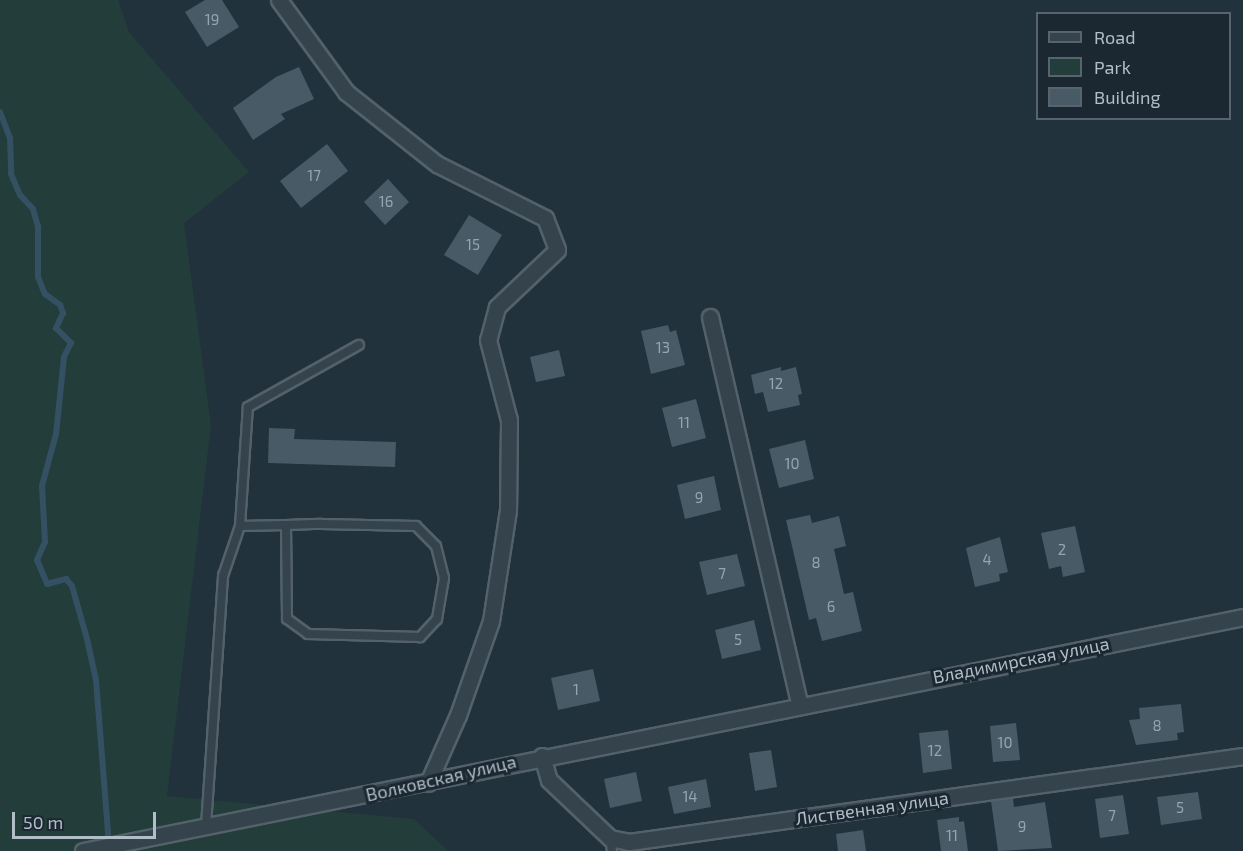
<!DOCTYPE html>
<html>
<head>
<meta charset="utf-8">
<style>
	body { margin:0 }
	#map { position:relative; width:1243px; height:851px; overflow:hidden; background:#21323c; font-family:"Exo 2",sans-serif }
	div>[style] { position:absolute }
	.green>* { inset:0; background:#233d3b }
	.stream>* { height:6px; margin:-3px; padding:0 3px; transform-origin:3px; border-radius:3px; background:#345164 }
	.building>* { inset:0; background:#475a65 }
	.roads { filter:drop-shadow(2px 0 #54616a) drop-shadow(-2px 0 #54616a) drop-shadow(0 2px #54616a) drop-shadow(0 -2px #54616a) }
	.lane>* { height:8px; margin:-4px; padding:0 4px; transform-origin:4px; border-radius:4px; background:#35434c }
	.street>* { height:15px; margin:-7.5px; padding:0 7.5px; transform-origin:7.5px; border-radius:7.5px; background:#35434c }
	span { translate:-50% -50%; white-space:nowrap; text-align:center; line-height:1.15; -webkit-text-stroke:6px #1b2831; paint-order:stroke }
	.number-label { font-size:15px; color:#96a5af }
	.number-label span { -webkit-text-stroke-width:0 }
	.street-label { font-size:18px; color:#b1bec8 }
	.legend { position:absolute; left:1036px; top:12px; width:195px; height:108px; box-sizing:border-box; background:#1b2831; border:2px solid #57646d; margin:0; padding:8px 10px; list-style:none; font-size:18px; color:#b1bec8 }
	.legend li { display:flex; align-items:center; gap:12px; height:30px }
	.legend b { width:30px; border:2px solid #57646d }
	.scale { position:absolute; left:12px; top:812px; width:144px; height:27px; box-sizing:border-box; border:3px solid #b1bec8; border-top:0; padding-left:8px; font-size:18px; line-height:21px; white-space:nowrap; color:#b1bec8; -webkit-text-stroke:4px #1b2831; paint-order:stroke }
</style>
</head>
<body>
<div id="map">
	<div class="green">
		<i style="clip-path:polygon(0 0,118px 0,129px 32px,249px 172px,184px 223px,211px 425px,167px 796px,414px 819px,448px 851px,0 851px)"></i>
	</div>
	<div class="stream">
		<i style="left:0;top:112px;width:28px;rotate:69deg"></i>
		<i style="left:10px;top:138px;width:36px;rotate:88deg"></i>
		<i style="left:11px;top:174px;width:23px;rotate:67deg"></i>
		<i style="left:20px;top:195px;width:19px;rotate:47deg"></i>
		<i style="left:33px;top:209px;width:19px;rotate:74deg"></i>
		<i style="left:38px;top:227px;width:50px;rotate:90deg"></i>
		<i style="left:38px;top:277px;width:18px;rotate:68deg"></i>
		<i style="left:45px;top:294px;width:19px;rotate:36deg"></i>
		<i style="left:60px;top:305px;width:9px;rotate:69deg"></i>
		<i style="left:63px;top:313px;width:17px;rotate:115deg"></i>
		<i style="left:56px;top:328px;width:21px;rotate:45deg"></i>
		<i style="left:71px;top:343px;width:16px;rotate:117deg"></i>
		<i style="left:64px;top:357px;width:77px;rotate:95.9deg"></i>
		<i style="left:56px;top:434px;width:54px;rotate:105.1deg"></i>
		<i style="left:42px;top:486px;width:56px;rotate:86.9deg"></i>
		<i style="left:45px;top:542px;width:20px;rotate:114deg"></i>
		<i style="left:37px;top:560px;width:26px;rotate:67deg"></i>
		<i style="left:47px;top:584px;width:20px;rotate:-15deg"></i>
		<i style="left:66px;top:579px;width:9px;rotate:49deg"></i>
		<i style="left:72px;top:586px;width:55px;rotate:74.2deg"></i>
		<i style="left:87px;top:639px;width:42px;rotate:77.6deg"></i>
		<i style="left:96px;top:680px;width:165px;rotate:85.5deg"></i>
	</div>
	<div class="building">
		<i style="clip-path:polygon(205px 0,222px 0,239px 27px,207px 47px,185px 12px)"></i>
		<i style="clip-path:polygon(299px 67px,314px 99px,281px 114px,285px 119px,253px 140px,233px 108px,276px 77px)"></i>
		<i style="clip-path:polygon(327px 144px,348px 171px,301px 208px,280px 181px)"></i>
		<i style="clip-path:polygon(388px 179px,409px 202px,385px 225px,364px 202px)"></i>
		<i style="clip-path:polygon(469px 215px,502px 235px,478px 275px,444px 255px)"></i>
		<i style="clip-path:polygon(668px 325px,670px 332px,676px 330px,685px 365px,651px 374px,641px 331px)"></i>
		<i style="clip-path:polygon(559px 350px,565px 376px,536px 382px,530px 357px)"></i>
		<i style="clip-path:polygon(781px 367px,781px 371px,796px 367px,802px 394px,798px 395px,800px 405px,768px 412px,763px 392px,755px 394px,751px 375px)"></i>
		<i style="clip-path:polygon(696px 399px,706px 438px,672px 447px,662px 408px)"></i>
		<i style="clip-path:polygon(269px 428px,295px 429px,294px 439px,396px 442px,395px 467px,268px 463px)"></i>
		<i style="clip-path:polygon(805px 440px,814px 479px,779px 488px,769px 449px)"></i>
		<i style="clip-path:polygon(714px 476px,721px 510px,685px 519px,677px 485px)"></i>
		<i style="clip-path:polygon(810px 515px,812px 523px,839px 516px,846px 546px,834px 549px,844px 594px,853px 592px,862px 631px,822px 641px,816px 618px,809px 620px,786px 520px)"></i>
		<i style="clip-path:polygon(1075px 526px,1085px 572px,1063px 577px,1061px 566px,1049px 569px,1041px 533px)"></i>
		<i style="clip-path:polygon(1000px 537px,1008px 572px,999px 574px,1000px 581px,975px 587px,966px 548px)"></i>
		<i style="clip-path:polygon(737px 554px,745px 586px,707px 595px,699px 562px)"></i>
		<i style="clip-path:polygon(754px 620px,761px 650px,722px 659px,715px 630px)"></i>
		<i style="clip-path:polygon(593px 669px,600px 701px,558px 710px,551px 678px)"></i>
		<i style="clip-path:polygon(1181px 704px,1184px 732px,1177px 733px,1178px 740px,1136px 745px,1129px 720px,1140px 719px,1139px 708px)"></i>
		<i style="clip-path:polygon(1016px 723px,1020px 760px,993px 762px,990px 726px)"></i>
		<i style="clip-path:polygon(948px 730px,952px 769px,923px 773px,919px 733px)"></i>
		<i style="clip-path:polygon(771px 750px,777px 787px,755px 791px,749px 753px)"></i>
		<i style="clip-path:polygon(636px 772px,642px 801px,610px 808px,604px 779px)"></i>
		<i style="clip-path:polygon(706px 779px,711px 807px,674px 814px,668px 787px)"></i>
		<i style="clip-path:polygon(1198px 792px,1202px 819px,1161px 825px,1157px 797px)"></i>
		<i style="clip-path:polygon(1123px 795px,1129px 834px,1100px 838px,1095px 799px)"></i>
		<i style="clip-path:polygon(1013px 798px,1014px 807px,1045px 802px,1052px 848px,998px 851px,991px 801px)"></i>
		<i style="clip-path:polygon(959px 817px,959px 822px,964px 821px,968px 851px,941px 851px,937px 820px)"></i>
		<i style="clip-path:polygon(863px 830px,866px 851px,838px 851px,836px 834px)"></i>
	</div>
	<div class="roads">
		<div class="lane">
			<i style="left:240px;top:526px;width:119px;rotate:-86.2deg"></i>
			<i style="left:248px;top:407px;width:127px;rotate:-29.2deg"></i>
			<i style="left:206px;top:826px;width:251px;rotate:-86.1deg"></i>
			<i style="left:223px;top:576px;width:53px;rotate:-71.2deg"></i>
			<i style="left:240px;top:526px;width:46px;rotate:-1.2deg"></i>
			<i style="left:286px;top:525px;width:35px;rotate:-2deg"></i>
			<i style="left:321px;top:524px;width:95px;rotate:1.2deg"></i>
			<i style="left:416px;top:526px;width:28px;rotate:45deg"></i>
			<i style="left:436px;top:546px;width:33px;rotate:76deg"></i>
			<i style="left:444px;top:578px;width:42px;rotate:99.7deg"></i>
			<i style="left:437px;top:619px;width:25px;rotate:133deg"></i>
			<i style="left:420px;top:637px;width:112px;rotate:-178.5deg"></i>
			<i style="left:308px;top:634px;width:26px;rotate:-144deg"></i>
			<i style="left:287px;top:619px;width:94px;rotate:-90.6deg"></i>
			<i style="left:610px;top:838px;width:13px;rotate:81deg"></i>
		</div>
		<div class="street">
			<i style="left:279px;top:0;width:114px;rotate:53.9deg"></i>
			<i style="left:346px;top:92px;width:116px;rotate:38.4deg"></i>
			<i style="left:437px;top:164px;width:121px;rotate:26.6deg"></i>
			<i style="left:545px;top:218px;width:34px;rotate:69deg"></i>
			<i style="left:557px;top:250px;width:83px;rotate:136.5deg"></i>
			<i style="left:497px;top:307px;width:34px;rotate:105deg"></i>
			<i style="left:488px;top:340px;width:83px;rotate:75.3deg"></i>
			<i style="left:509px;top:420px;width:90px;rotate:90.6deg"></i>
			<i style="left:508px;top:510px;width:112px;rotate:98.7deg"></i>
			<i style="left:491px;top:621px;width:100px;rotate:109.3deg"></i>
			<i style="left:458px;top:715px;width:74px;rotate:113.8deg"></i>
			<i style="left:710px;top:317px;width:397px;rotate:77deg"></i>
			<i style="left:542px;top:756px;width:25px;rotate:74deg"></i>
			<i style="left:549px;top:780px;width:84px;rotate:43.6deg"></i>
			<i style="left:610px;top:838px;width:19px;rotate:12deg"></i>
			<i style="left:629px;top:842px;width:620px;rotate:-7.97deg"></i>
			<i style="left:83px;top:851px;width:1183px;rotate:-11.4deg"></i>
		</div>
	</div>
	<div class="number-label">
		<span style="left:212px;top:20px">19</span>
		<span style="left:314px;top:176px">17</span>
		<span style="left:386px;top:202px">16</span>
		<span style="left:473px;top:245px">15</span>
		<span style="left:663px;top:348px">13</span>
		<span style="left:776px;top:384px">12</span>
		<span style="left:684px;top:423px">11</span>
		<span style="left:792px;top:464px">10</span>
		<span style="left:699px;top:498px">9</span>
		<span style="left:1062px;top:550px">2</span>
		<span style="left:987px;top:560px">4</span>
		<span style="left:816px;top:563px">8</span>
		<span style="left:722px;top:574px">7</span>
		<span style="left:831px;top:607px">6</span>
		<span style="left:738px;top:640px">5</span>
		<span style="left:576px;top:690px">1</span>
		<span style="left:1157px;top:726px">8</span>
		<span style="left:1005px;top:743px">10</span>
		<span style="left:935px;top:751px">12</span>
		<span style="left:690px;top:797px">14</span>
		<span style="left:1180px;top:808px">5</span>
		<span style="left:1112px;top:816px">7</span>
		<span style="left:1022px;top:827px">9</span>
		<span style="left:952px;top:836px">11</span>
	</div>
	<div class="street-label">
		<span style="left:1021px;top:660px;rotate:-11deg">Владимирская улица</span>
		<span style="left:441px;top:778px;rotate:-13deg">Волковская улица</span>
		<span style="left:872px;top:808px;rotate:-8deg">Лиственная улица</span>
	</div>
	<ul class="legend">
	<li><b style="height:8px;background:#35434c"></b>Road</li>
	<li><b style="height:16px;background:#233d3b"></b>Park</li>
	<li><b style="height:16px;background:#475a65"></b>Building</li>
	</ul>
	<div class="scale">50 m</div>
</div>
</body>
</html>
